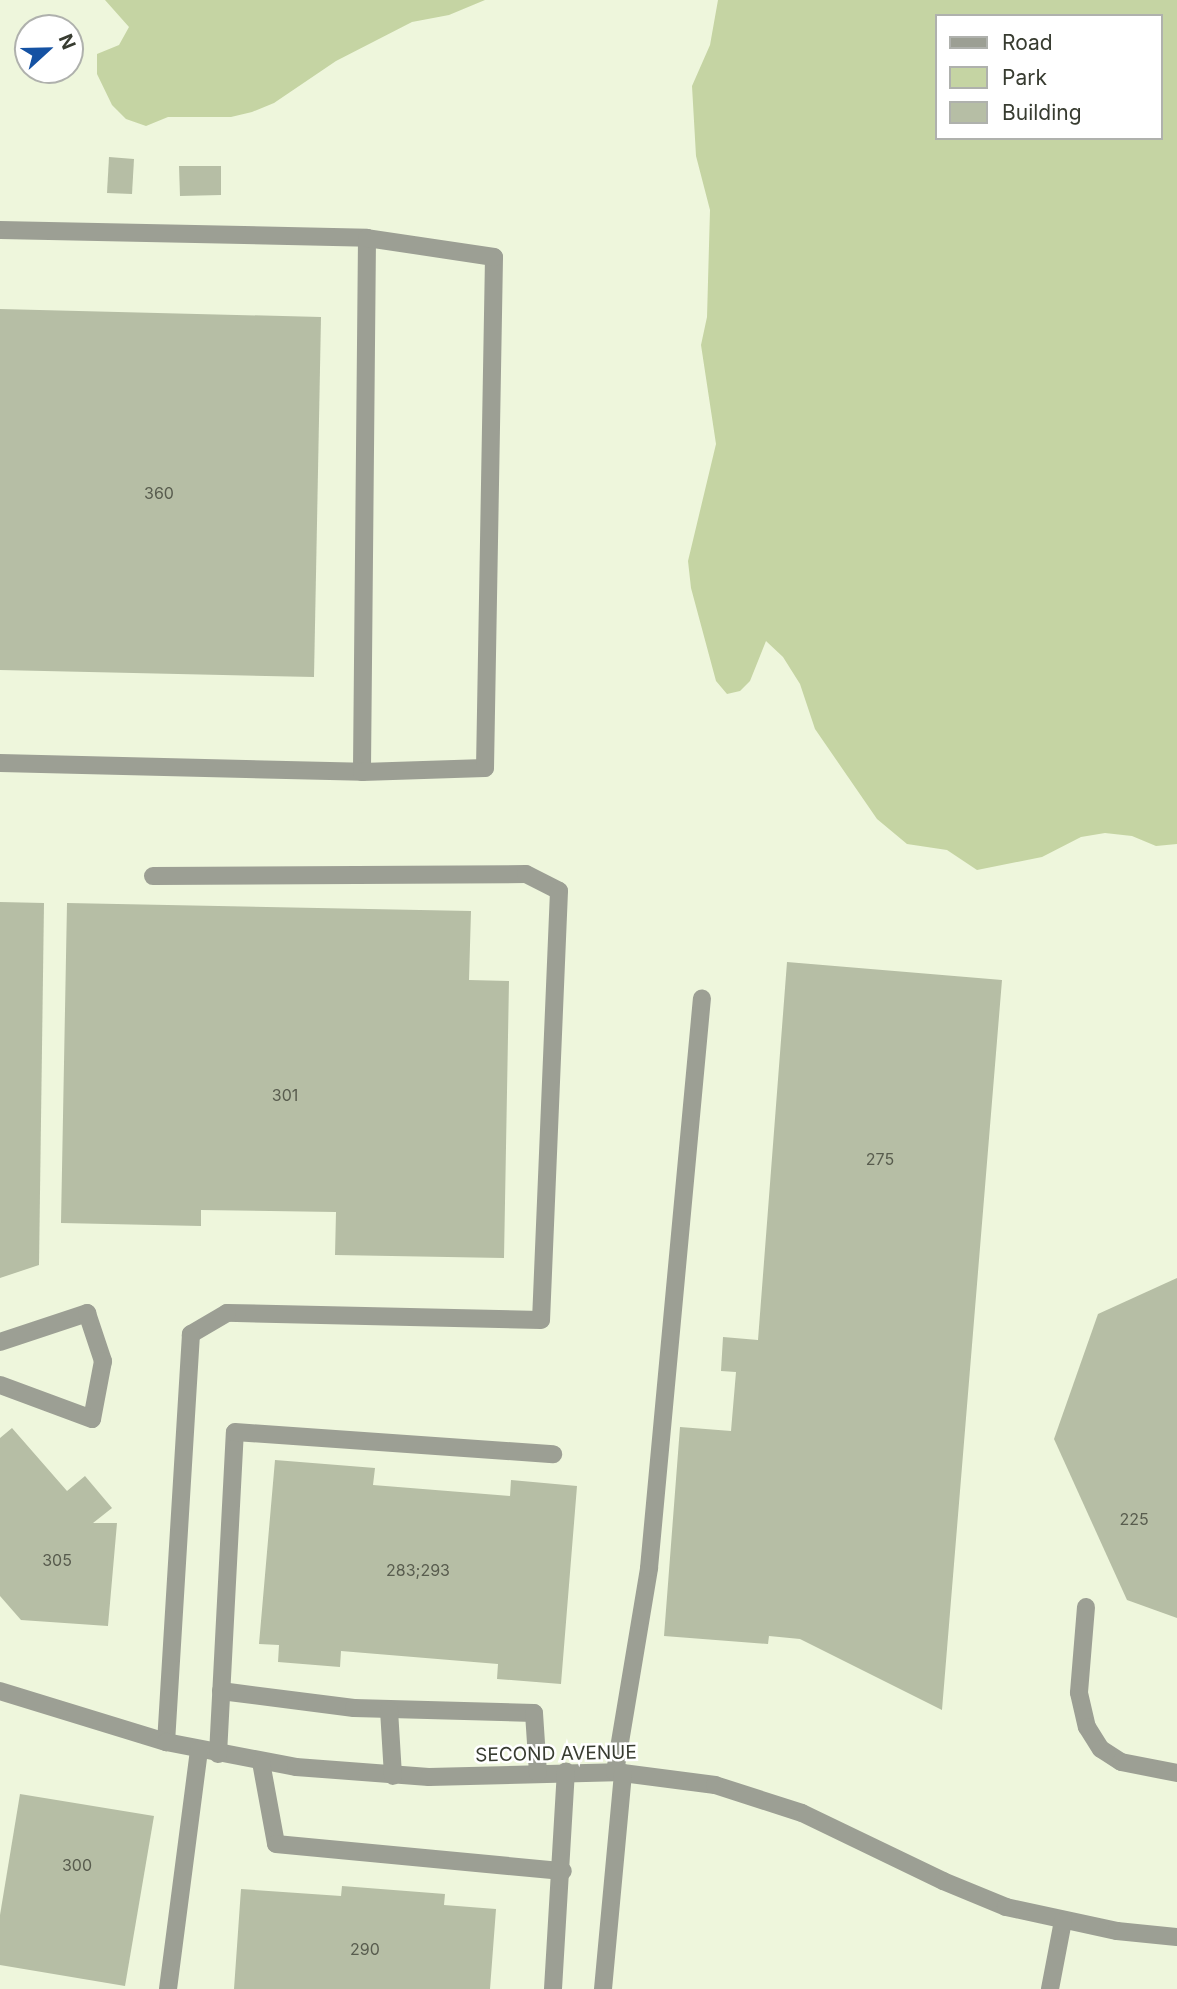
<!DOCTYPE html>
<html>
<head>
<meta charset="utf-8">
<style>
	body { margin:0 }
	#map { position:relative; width:1177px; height:1989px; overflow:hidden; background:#eef6dc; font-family:Inter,sans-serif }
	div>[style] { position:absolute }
	.green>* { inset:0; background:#c5d4a3 }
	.building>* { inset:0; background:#b6bea5 }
	.minor>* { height:18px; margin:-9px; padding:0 9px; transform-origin:9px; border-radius:9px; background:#9c9f94 }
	span { translate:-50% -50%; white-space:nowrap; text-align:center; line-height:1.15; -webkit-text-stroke:5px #fff; paint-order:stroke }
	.number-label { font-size:16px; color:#585c4e }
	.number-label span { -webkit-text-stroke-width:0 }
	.street-label { font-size:19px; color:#383c31 }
	.legend { position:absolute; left:935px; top:14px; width:228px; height:126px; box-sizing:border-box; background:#fff; border:2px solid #afb1ad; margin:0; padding:9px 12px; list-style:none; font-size:21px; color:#383c31 }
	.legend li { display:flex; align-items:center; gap:14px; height:35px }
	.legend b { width:35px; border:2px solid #afb1ad }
	.north { position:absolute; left:14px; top:14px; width:70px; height:70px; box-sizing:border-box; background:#fff; border:2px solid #afb1ad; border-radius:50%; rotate:68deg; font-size:19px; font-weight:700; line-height:28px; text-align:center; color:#383c31 }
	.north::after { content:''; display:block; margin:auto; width:24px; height:32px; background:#1552a3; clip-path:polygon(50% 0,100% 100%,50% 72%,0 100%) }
</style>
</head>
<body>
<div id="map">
	<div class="green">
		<i style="clip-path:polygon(105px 0,485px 0,449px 15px,412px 22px,336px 61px,274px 103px,252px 112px,231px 117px,168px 117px,146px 126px,126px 119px,112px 105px,97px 74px,97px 54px,119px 45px,129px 27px)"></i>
		<i style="clip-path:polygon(evenodd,718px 0,1177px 0,1177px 844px,1156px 846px,1132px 836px,1105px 833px,1081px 837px,1042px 857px,977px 870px,947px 850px,907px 844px,877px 819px,815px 729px,800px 684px,783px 657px,766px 641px,750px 681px,740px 691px,727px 694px,716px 681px,691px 588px,688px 561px,716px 444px,701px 345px,707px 317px,710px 210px,696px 156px,692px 86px,710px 45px,718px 0,937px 16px,1161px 16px,1161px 138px,937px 138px,937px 16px)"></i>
	</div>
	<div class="building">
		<i style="clip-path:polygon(109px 157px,134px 159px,132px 194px,107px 193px)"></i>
		<i style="clip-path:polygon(179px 166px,221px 166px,221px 195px,180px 196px)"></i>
		<i style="clip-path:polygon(0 309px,321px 317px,314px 677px,0 670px)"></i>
		<i style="clip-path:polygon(0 902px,44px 903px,39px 1265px,0 1278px)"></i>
		<i style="clip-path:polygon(67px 903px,471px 911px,469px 980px,509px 981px,504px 1258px,335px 1255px,336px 1212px,201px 1210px,201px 1226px,61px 1223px)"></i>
		<i style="clip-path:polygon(787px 962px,1002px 980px,942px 1710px,800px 1639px,769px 1636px,768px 1644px,664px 1636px,680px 1427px,731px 1431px,736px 1372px,721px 1371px,723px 1337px,758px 1340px)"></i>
		<i style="clip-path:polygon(1177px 1278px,1177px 1618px,1127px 1600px,1054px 1439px,1098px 1314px)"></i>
		<i style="clip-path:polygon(12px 1428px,67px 1491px,85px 1476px,112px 1508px,93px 1523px,117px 1523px,108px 1626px,21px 1620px,0 1596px,0 1438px)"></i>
		<i style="clip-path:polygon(275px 1460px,375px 1468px,373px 1485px,510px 1496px,511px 1480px,577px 1486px,561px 1684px,497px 1679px,498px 1664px,341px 1651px,340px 1667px,278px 1662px,279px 1645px,259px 1644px)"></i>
		<i style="clip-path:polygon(20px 1794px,154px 1816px,125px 1986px,0 1965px,0 1915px)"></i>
		<i style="clip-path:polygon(342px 1886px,445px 1894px,444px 1905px,496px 1909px,490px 1989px,234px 1989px,241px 1889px,341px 1896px)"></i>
	</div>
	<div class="minor">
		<i style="left:0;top:230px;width:367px;rotate:1.2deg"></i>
		<i style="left:367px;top:238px;width:534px;rotate:90.54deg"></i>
		<i style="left:0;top:763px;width:362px;rotate:1.4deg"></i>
		<i style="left:362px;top:772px;width:123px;rotate:-1.9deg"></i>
		<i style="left:485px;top:768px;width:511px;rotate:-88.99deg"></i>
		<i style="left:494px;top:257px;width:128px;rotate:-171.5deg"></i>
		<i style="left:153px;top:876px;width:373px;rotate:-0.3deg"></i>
		<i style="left:526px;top:874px;width:37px;rotate:27deg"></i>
		<i style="left:559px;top:891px;width:429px;rotate:92.4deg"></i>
		<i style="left:541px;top:1320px;width:314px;rotate:-178.7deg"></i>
		<i style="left:227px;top:1313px;width:42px;rotate:149.7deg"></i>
		<i style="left:191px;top:1334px;width:409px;rotate:93.5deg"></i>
		<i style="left:0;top:1342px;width:92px;rotate:-18.4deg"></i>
		<i style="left:87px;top:1313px;width:51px;rotate:71.6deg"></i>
		<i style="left:103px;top:1361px;width:59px;rotate:100.7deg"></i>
		<i style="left:92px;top:1419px;width:98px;rotate:-159.7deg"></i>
		<i style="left:1086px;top:1607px;width:86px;rotate:94.7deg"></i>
		<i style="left:1079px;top:1693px;width:35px;rotate:77deg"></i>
		<i style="left:1087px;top:1727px;width:26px;rotate:58deg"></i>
		<i style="left:1101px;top:1749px;width:24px;rotate:33deg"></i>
		<i style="left:1121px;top:1762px;width:57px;rotate:11.1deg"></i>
		<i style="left:0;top:1691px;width:174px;rotate:17.1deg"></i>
		<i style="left:166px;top:1742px;width:132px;rotate:10.9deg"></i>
		<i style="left:296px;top:1767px;width:133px;rotate:4.3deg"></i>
		<i style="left:429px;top:1777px;width:186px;rotate:-1.5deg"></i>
		<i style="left:615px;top:1772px;width:101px;rotate:7.4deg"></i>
		<i style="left:715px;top:1785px;width:91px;rotate:17.8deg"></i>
		<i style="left:802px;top:1813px;width:157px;rotate:25.7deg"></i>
		<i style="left:943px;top:1881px;width:68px;rotate:22.4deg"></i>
		<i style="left:1006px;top:1907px;width:114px;rotate:12.2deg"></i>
		<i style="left:1117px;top:1931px;width:60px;rotate:5.7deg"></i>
		<i style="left:221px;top:1691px;width:134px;rotate:7.3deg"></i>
		<i style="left:354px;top:1708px;width:180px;rotate:1.6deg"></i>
		<i style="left:534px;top:1713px;width:60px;rotate:86.2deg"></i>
		<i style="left:389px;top:1710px;width:66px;rotate:86.5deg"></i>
		<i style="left:218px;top:1754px;width:322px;rotate:-87deg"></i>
		<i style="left:235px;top:1432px;width:319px;rotate:4deg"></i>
		<i style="left:261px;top:1762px;width:83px;rotate:79.6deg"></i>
		<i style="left:276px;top:1844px;width:288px;rotate:5.4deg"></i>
		<i style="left:615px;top:1772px;width:207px;rotate:-80.5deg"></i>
		<i style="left:649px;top:1568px;width:572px;rotate:-84.69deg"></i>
		<i style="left:168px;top:1989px;width:241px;rotate:-82.6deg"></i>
		<i style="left:553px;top:1989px;width:218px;rotate:-86.6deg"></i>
		<i style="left:603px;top:1989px;width:217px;rotate:-84.7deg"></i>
		<i style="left:1050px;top:1989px;width:69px;rotate:-79.2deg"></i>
	</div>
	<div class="number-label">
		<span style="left:159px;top:493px">360</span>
		<span style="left:285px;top:1095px">301</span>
		<span style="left:880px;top:1159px">275</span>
		<span style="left:1134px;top:1519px">225</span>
		<span style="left:57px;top:1560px">305</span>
		<span style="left:418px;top:1570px">283;293</span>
		<span style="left:77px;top:1865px">300</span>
		<span style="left:365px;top:1949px">290</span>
	</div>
	<div class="street-label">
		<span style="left:556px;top:1754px;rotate:-1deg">SECOND AVENUE</span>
	</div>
	<ul class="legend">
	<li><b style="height:9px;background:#9c9f94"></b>Road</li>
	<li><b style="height:19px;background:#c5d4a3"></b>Park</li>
	<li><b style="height:19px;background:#b6bea5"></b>Building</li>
	</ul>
	<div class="north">N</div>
</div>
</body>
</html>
